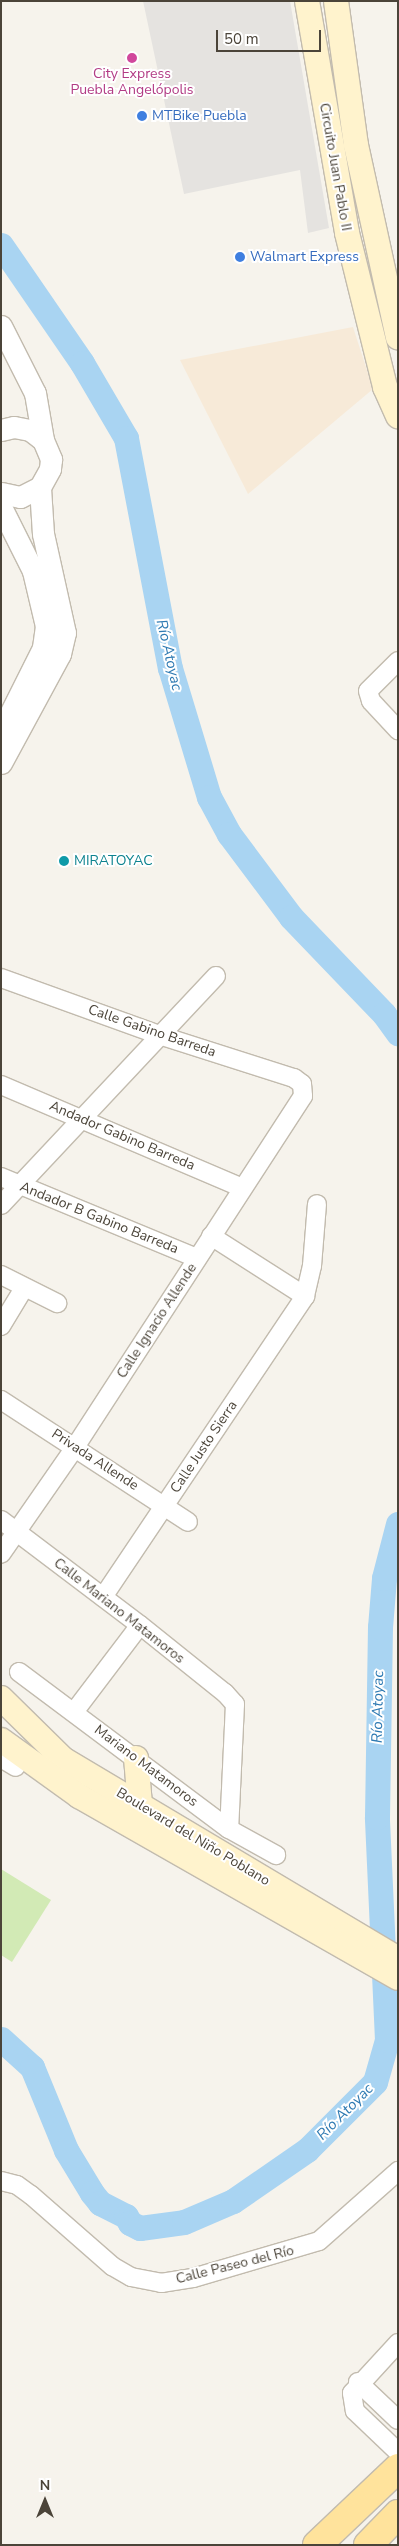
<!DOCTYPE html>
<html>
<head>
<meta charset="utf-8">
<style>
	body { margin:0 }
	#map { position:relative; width:399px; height:2546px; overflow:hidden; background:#f6f3ec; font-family:"Nunito Sans",sans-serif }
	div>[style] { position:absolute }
	.commercial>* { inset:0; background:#f7ead8 }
	.green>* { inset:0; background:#d2eab5 }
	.parking>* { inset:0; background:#e5e3e0 }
	.river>* { height:25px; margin:-12.5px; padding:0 12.5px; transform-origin:12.5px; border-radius:12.5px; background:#a9d4f2 }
	.roads { filter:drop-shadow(1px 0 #c2bbae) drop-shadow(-1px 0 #c2bbae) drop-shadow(0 1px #c2bbae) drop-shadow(0 -1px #c2bbae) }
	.minor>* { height:18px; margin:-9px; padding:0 9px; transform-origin:9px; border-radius:9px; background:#fff }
	.tertiary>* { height:21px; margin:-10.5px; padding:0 10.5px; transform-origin:10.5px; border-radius:10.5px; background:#fff }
	.secondary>* { height:24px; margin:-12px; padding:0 12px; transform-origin:12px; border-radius:12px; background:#fff3cd }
	.primary>* { height:28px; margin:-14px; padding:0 14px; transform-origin:14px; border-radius:14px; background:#ffe39c }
	.dots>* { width:14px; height:14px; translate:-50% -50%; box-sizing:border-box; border:2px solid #fff; border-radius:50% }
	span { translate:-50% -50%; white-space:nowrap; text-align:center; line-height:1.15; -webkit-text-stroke:4px #fff; paint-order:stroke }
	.hotel-label { font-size:14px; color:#b23c85 }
	.shop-label { font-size:14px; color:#366cbe }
	.left { translate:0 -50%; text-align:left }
	.street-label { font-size:14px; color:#4b4439 }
	.culture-label { font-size:14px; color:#0d838f }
	.water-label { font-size:15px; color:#2e7ab2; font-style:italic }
	.frame { position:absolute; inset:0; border:2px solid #4b4439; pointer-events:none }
	.north { position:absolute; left:20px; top:2476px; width:50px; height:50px; -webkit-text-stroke:4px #fff; paint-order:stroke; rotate:0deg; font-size:14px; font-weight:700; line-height:20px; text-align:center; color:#4b4439 }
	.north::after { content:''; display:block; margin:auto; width:18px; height:22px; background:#4b4439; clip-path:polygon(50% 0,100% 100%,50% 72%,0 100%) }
	.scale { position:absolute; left:216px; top:30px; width:105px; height:22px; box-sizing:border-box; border:2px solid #4b4439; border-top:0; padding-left:6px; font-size:15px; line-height:18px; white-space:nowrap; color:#4b4439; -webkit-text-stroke:4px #fff; paint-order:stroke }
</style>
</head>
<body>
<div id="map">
	<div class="commercial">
		<i style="clip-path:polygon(353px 327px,373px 389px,248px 494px,180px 360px)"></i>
	</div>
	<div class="green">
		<i style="clip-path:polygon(1px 1869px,51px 1900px,12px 1962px,1px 1955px)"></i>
	</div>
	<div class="parking">
		<i style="clip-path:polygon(143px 1px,290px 1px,329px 228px,308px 233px,300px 170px,184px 194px)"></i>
	</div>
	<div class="river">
		<i style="left:1px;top:245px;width:143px;rotate:55.5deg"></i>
		<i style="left:82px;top:363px;width:87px;rotate:59.6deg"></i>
		<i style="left:126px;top:438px;width:234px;rotate:79.2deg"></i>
		<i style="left:170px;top:668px;width:135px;rotate:73.2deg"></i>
		<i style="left:209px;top:797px;width:42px;rotate:61.6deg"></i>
		<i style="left:229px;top:834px;width:104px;rotate:53.2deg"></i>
		<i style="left:291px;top:917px;width:134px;rotate:46.2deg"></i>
		<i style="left:384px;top:1014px;width:24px;rotate:54deg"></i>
		<i style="left:1px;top:2039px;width:42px;rotate:42.1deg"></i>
		<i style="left:32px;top:2067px;width:90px;rotate:67.7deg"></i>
		<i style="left:66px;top:2150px;width:50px;rotate:58.8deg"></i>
		<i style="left:92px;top:2193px;width:13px;rotate:51deg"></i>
		<i style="left:100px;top:2203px;width:29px;rotate:27deg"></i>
		<i style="left:126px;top:2216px;width:8px;rotate:60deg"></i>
		<i style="left:130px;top:2223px;width:11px;rotate:27deg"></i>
		<i style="left:140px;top:2228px;width:44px;rotate:-7.8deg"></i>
		<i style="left:184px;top:2222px;width:53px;rotate:-23.2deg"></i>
		<i style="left:233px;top:2201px;width:90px;rotate:-34.6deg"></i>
		<i style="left:307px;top:2150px;width:96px;rotate:-45deg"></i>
		<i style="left:375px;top:2082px;width:44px;rotate:-74.1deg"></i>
		<i style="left:387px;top:2040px;width:223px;rotate:-92.6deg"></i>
		<i style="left:377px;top:1817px;width:190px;rotate:-89.1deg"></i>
		<i style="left:380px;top:1627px;width:49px;rotate:-85.3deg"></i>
		<i style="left:384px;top:1578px;width:56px;rotate:-75.5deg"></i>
	</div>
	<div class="roads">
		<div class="minor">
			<i style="left:398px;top:661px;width:42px;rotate:135deg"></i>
			<i style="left:368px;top:691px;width:10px;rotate:73deg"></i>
			<i style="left:371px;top:701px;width:40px;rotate:47deg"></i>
			<i style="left:1px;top:978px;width:171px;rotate:19.8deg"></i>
			<i style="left:162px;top:1036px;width:139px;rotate:17.7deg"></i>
			<i style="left:294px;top:1078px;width:10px;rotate:37deg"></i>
			<i style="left:302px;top:1084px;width:12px;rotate:85deg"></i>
			<i style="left:303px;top:1096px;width:417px;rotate:123deg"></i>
			<i style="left:76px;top:1446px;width:131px;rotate:124.8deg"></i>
			<i style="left:1px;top:1085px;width:262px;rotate:23.1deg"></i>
			<i style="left:1px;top:1177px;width:212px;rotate:22.5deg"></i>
			<i style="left:1px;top:1205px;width:314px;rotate:-46.8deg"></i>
			<i style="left:211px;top:1236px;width:112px;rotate:32.6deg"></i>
			<i style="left:1px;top:1275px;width:63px;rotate:26.6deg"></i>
			<i style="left:1px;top:1326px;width:44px;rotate:-58.8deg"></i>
			<i style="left:1px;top:1400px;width:223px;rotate:33.1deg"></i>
			<i style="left:1px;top:1520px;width:174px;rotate:37.1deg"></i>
			<i style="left:140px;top:1625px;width:109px;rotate:38.7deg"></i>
			<i style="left:225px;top:1693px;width:15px;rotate:48deg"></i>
			<i style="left:235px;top:1704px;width:125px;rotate:92.7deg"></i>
			<i style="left:103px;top:1597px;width:362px;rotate:-56.1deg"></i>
			<i style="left:305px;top:1296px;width:31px;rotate:-77deg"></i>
			<i style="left:312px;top:1266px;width:62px;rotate:-85.4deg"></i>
			<i style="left:19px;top:1672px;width:262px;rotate:36.8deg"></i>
			<i style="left:229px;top:1829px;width:54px;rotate:29deg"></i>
			<i style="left:74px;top:1712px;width:109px;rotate:-52.8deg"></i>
			<i style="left:1px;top:1758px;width:17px;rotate:31deg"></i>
			<i style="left:1px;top:2181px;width:16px;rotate:14deg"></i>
			<i style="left:17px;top:2185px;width:17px;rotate:36deg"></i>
			<i style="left:31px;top:2195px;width:108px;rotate:41.2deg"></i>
			<i style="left:112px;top:2266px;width:22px;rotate:30deg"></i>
			<i style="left:131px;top:2277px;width:31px;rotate:11deg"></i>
			<i style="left:161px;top:2283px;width:32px;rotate:-9deg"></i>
			<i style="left:193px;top:2278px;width:131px;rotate:-16.4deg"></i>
			<i style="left:319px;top:2241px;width:106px;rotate:-41.5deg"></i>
			<i style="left:398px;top:2343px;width:68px;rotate:132.6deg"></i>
			<i style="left:352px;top:2393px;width:18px;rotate:81deg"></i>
			<i style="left:355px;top:2411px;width:59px;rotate:43.6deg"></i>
			<i style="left:358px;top:2382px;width:55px;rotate:43.5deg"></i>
		</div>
		<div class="tertiary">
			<i style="left:1px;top:326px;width:75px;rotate:63.1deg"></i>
			<i style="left:35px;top:393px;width:48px;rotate:80.3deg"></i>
			<i style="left:1px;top:430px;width:13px;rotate:-13deg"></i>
			<i style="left:14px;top:427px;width:16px;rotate:11deg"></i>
			<i style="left:30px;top:430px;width:16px;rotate:38deg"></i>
			<i style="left:43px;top:440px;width:21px;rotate:67deg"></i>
			<i style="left:51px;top:459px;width:10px;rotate:96deg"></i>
			<i style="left:50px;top:469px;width:21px;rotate:119deg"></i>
			<i style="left:40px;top:487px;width:22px;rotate:153deg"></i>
			<i style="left:20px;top:497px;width:19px;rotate:-168deg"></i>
			<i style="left:1px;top:507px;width:72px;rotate:63.4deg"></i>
			<i style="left:33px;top:571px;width:57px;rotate:76.7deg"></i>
			<i style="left:46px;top:626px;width:22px;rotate:98deg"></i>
			<i style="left:43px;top:648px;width:92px;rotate:116.6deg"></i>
			<i style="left:1px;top:763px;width:124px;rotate:-61.6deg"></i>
			<i style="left:60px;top:654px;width:22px;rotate:-77deg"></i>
			<i style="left:65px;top:633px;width:101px;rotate:-102.5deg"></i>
			<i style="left:43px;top:534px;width:47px;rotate:-93.7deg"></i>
		</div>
		<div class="secondary">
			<i style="left:307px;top:1px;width:235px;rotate:80.2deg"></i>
			<i style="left:347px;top:233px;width:159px;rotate:76.1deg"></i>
			<i style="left:385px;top:387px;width:32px;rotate:66deg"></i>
			<i style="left:336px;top:1px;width:145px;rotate:82.1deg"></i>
			<i style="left:356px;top:145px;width:197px;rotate:77.7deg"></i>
			<i style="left:1px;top:1698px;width:87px;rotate:44.5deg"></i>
			<i style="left:63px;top:1759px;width:390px;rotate:30.8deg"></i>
			<i style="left:1px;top:1740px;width:96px;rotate:35.7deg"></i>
			<i style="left:79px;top:1796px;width:367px;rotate:29.7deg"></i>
			<i style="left:136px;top:1758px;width:47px;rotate:85.1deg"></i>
		</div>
		<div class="primary">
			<i style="left:317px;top:2545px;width:112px;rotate:-43.5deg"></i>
			<i style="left:368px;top:2545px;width:43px;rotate:-45.9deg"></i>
		</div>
	</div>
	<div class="dots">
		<i style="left:132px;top:58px;background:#d1479c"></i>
		<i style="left:142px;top:116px;background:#3f7fe0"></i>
		<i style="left:240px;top:257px;background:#3f7fe0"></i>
		<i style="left:64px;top:861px;background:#0f9aa8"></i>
	</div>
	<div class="hotel-label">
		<span style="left:132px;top:82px">City Express<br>Puebla Angelópolis</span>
	</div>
	<div class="shop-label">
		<span class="left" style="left:152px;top:116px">MTBike Puebla</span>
		<span class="left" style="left:250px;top:257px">Walmart Express</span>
	</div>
	<div class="street-label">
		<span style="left:335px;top:167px;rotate:80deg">Circuito Juan Pablo II</span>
		<span style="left:152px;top:1031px;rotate:19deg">Calle Gabino Barreda</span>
		<span style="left:122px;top:1136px;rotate:23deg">Andador Gabino Barreda</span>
		<span style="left:99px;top:1218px;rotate:22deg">Andador B Gabino Barreda</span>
		<span style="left:157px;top:1321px;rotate:-57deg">Calle Ignacio Allende</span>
		<span style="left:204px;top:1447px;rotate:-56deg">Calle Justo Sierra</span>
		<span style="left:95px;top:1460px;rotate:33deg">Privada Allende</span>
		<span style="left:119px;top:1611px;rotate:38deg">Calle Mariano Matamoros</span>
		<span style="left:146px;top:1766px;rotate:37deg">Mariano Matamoros</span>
		<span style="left:193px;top:1837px;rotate:31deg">Boulevard del Niño Poblano</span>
		<span style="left:235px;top:2265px;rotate:-14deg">Calle Paseo del Río</span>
	</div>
	<div class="culture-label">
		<span class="left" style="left:74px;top:861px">MIRATOYAC</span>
	</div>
	<div class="water-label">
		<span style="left:169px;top:655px;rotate:77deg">Río Atoyac</span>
		<span style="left:378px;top:1707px;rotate:-89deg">Río Atoyac</span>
		<span style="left:345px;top:2112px;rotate:-45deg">Río Atoyac</span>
	</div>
	<div class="frame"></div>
	<div class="north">N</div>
	<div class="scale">50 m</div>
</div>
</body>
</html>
